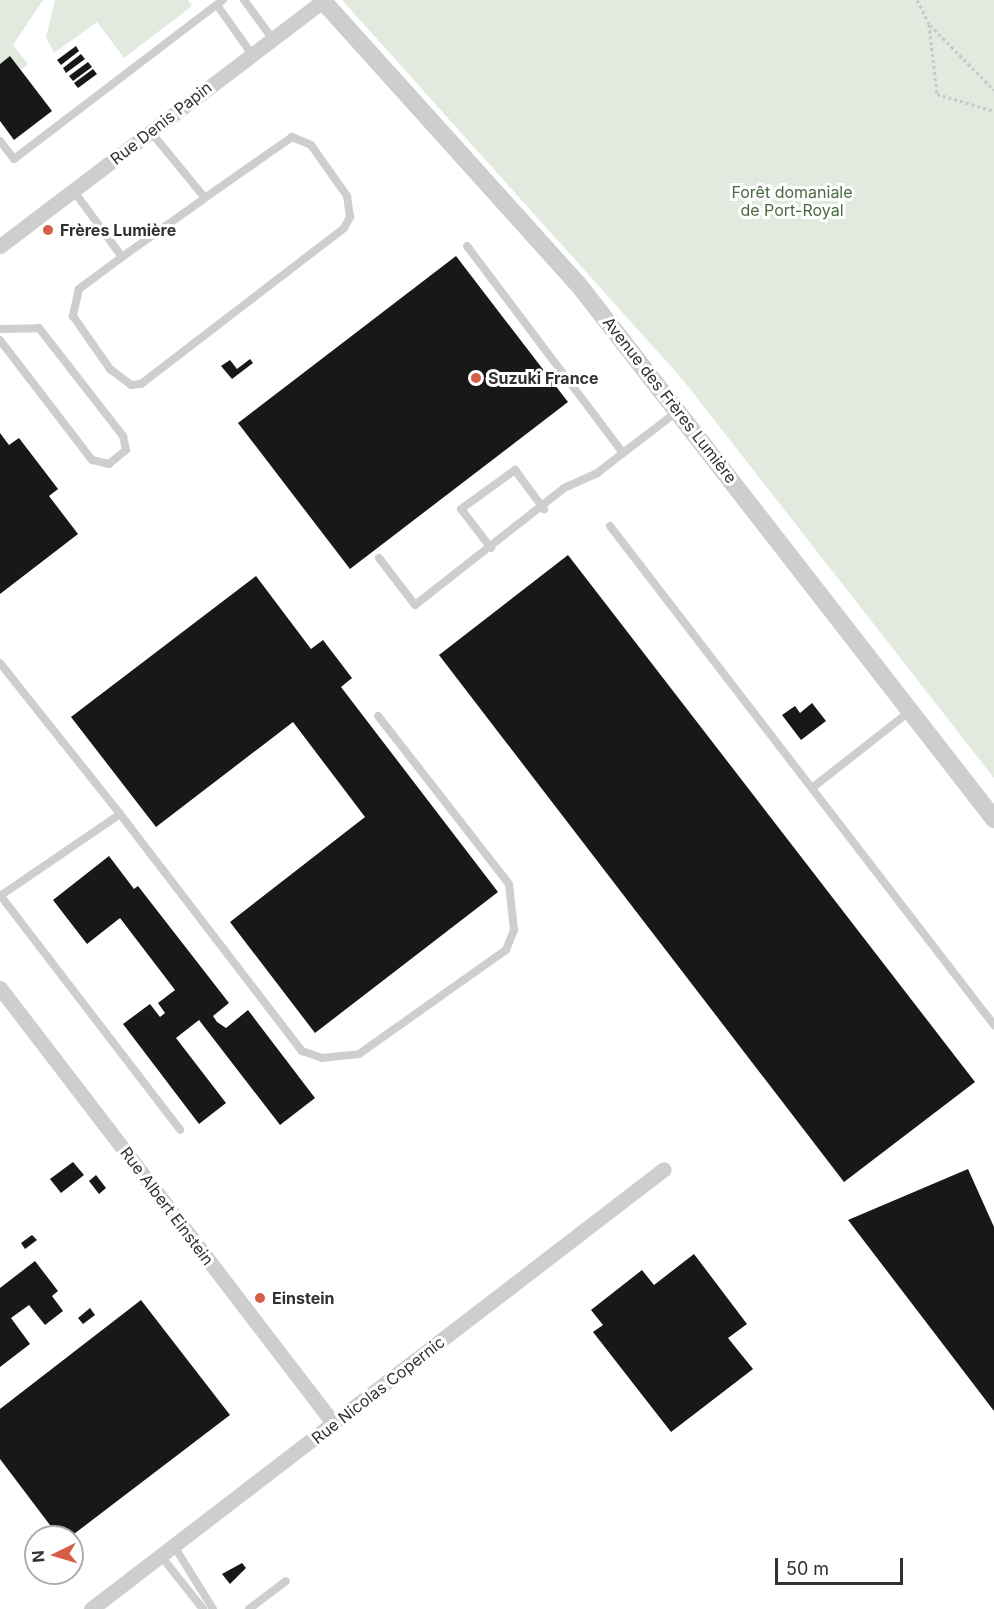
<!DOCTYPE html>
<html>
<head>
<meta charset="utf-8">
<style>
	body { margin:0 }
	#map { position:relative; width:994px; height:1609px; overflow:hidden; background:#fff; font-family:Inter,sans-serif }
	div>[style] { position:absolute }
	.green>* { inset:0; background:#e2e9de }
	.building>* { inset:0; background:#181818 }
	.path>* { height:3px; margin-top:-1.5px; transform-origin:0; background:repeating-linear-gradient(90deg,#c8c8c8 0 3px,transparent 0 6px) }
	.service>* { height:8px; margin:-4px; padding:0 4px; transform-origin:4px; border-radius:4px; background:#cecece }
	.minor>* { height:15px; margin:-7.5px; padding:0 7.5px; transform-origin:7.5px; border-radius:7.5px; background:#cecece }
	.tertiary>* { height:18px; margin:-9px; padding:0 9px; transform-origin:9px; border-radius:9px; background:#cecece }
	.dots>* { width:16px; height:16px; translate:-50% -50%; box-sizing:border-box; border:3px solid #fff; border-radius:50% }
	span { translate:-50% -50%; white-space:nowrap; text-align:center; line-height:1.15; -webkit-text-stroke:6px #fff; paint-order:stroke }
	.street-label { font-size:16px; color:#313131 }
	.park-label { font-size:16px; color:#4b6943 }
	.poi-label { font-size:16px; color:#313131; font-weight:700 }
	.left { translate:0 -50%; text-align:left }
	.north { position:absolute; left:24px; top:1525px; width:60px; height:60px; box-sizing:border-box; background:#fff; border:2px solid #adadad; border-radius:50%; rotate:265deg; font-size:16px; font-weight:700; line-height:24px; text-align:center; color:#313131 }
	.north::after { content:''; display:block; margin:auto; width:21px; height:27px; background:#d45e47; clip-path:polygon(50% 0,100% 100%,50% 72%,0 100%) }
	.scale { position:absolute; left:775px; top:1558px; width:128px; height:27px; box-sizing:border-box; border:3px solid #313131; border-top:0; padding-left:8px; font-size:18px; line-height:21px; white-space:nowrap; color:#313131; -webkit-text-stroke:4px #fff; paint-order:stroke }
</style>
</head>
<body>
<div id="map">
	<div class="green">
		<i style="clip-path:polygon(0 0,43px 0,13px 45px,28px 64px,21px 70px,10px 56px,0 64px)"></i>
		<i style="clip-path:polygon(55px 0,188px 0,192px 6px,124px 58px,97px 22px,54px 53px,46px 37px)"></i>
		<i style="clip-path:polygon(342px 0,994px 0,994px 778px,683px 380px)"></i>
	</div>
	<div class="building">
		<i style="clip-path:polygon(76px 46px,79px 51px,61px 65px,57px 60px)"></i>
		<i style="clip-path:polygon(81px 54px,85px 59px,66px 73px,63px 68px)"></i>
		<i style="clip-path:polygon(10px 56px,52px 111px,14px 140px,0 121px,0 64px)"></i>
		<i style="clip-path:polygon(88px 62px,92px 67px,73px 81px,69px 76px)"></i>
		<i style="clip-path:polygon(93px 69px,97px 74px,78px 88px,74px 83px)"></i>
		<i style="clip-path:polygon(456px 256px,568px 402px,350px 569px,238px 423px)"></i>
		<i style="clip-path:polygon(250px 359px,253px 363px,232px 379px,221px 366px,230px 360px,237px 369px)"></i>
		<i style="clip-path:polygon(0 433px,9px 445px,19px 438px,58px 489px,49px 496px,78px 534px,0 594px)"></i>
		<i style="clip-path:polygon(568px 555px,975px 1082px,844px 1182px,439px 655px)"></i>
		<i style="clip-path:polygon(256px 576px,311px 649px,323px 640px,352px 678px,341px 687px,498px 892px,315px 1033px,230px 922px,365px 817px,293px 722px,156px 827px,71px 717px)"></i>
		<i style="clip-path:polygon(812px 703px,826px 721px,801px 740px,782px 715px,795px 706px,800px 713px)"></i>
		<i style="clip-path:polygon(109px 856px,134px 889px,138px 886px,229px 1003px,213px 1016px,217px 1022px,226px 1028px,248px 1010px,315px 1098px,280px 1125px,199px 1020px,176px 1038px,226px 1103px,199px 1124px,123px 1024px,150px 1004px,160px 1017px,165px 1013px,158px 1003px,175px 990px,120px 918px,87px 944px,53px 900px)"></i>
		<i style="clip-path:polygon(73px 1162px,84px 1175px,61px 1193px,50px 1179px)"></i>
		<i style="clip-path:polygon(968px 1169px,994px 1227px,994px 1411px,848px 1220px)"></i>
		<i style="clip-path:polygon(96px 1175px,106px 1188px,99px 1194px,89px 1181px)"></i>
		<i style="clip-path:polygon(32px 1235px,37px 1240px,25px 1249px,21px 1243px)"></i>
		<i style="clip-path:polygon(694px 1254px,747px 1324px,728px 1338px,753px 1369px,671px 1432px,593px 1332px,603px 1325px,591px 1310px,642px 1270px,654px 1285px)"></i>
		<i style="clip-path:polygon(35px 1261px,58px 1291px,52px 1296px,63px 1311px,45px 1325px,29px 1305px,11px 1318px,30px 1344px,0 1367px,0 1288px)"></i>
		<i style="clip-path:polygon(141px 1300px,230px 1415px,70px 1537px,59px 1537px,0 1459px,0 1409px)"></i>
		<i style="clip-path:polygon(90px 1308px,95px 1315px,83px 1324px,78px 1318px)"></i>
		<i style="clip-path:polygon(242px 1563px,246px 1568px,230px 1584px,222px 1574px)"></i>
	</div>
	<div class="path">
		<i style="left:917px;top:0;width:27px;rotate:63deg"></i>
		<i style="left:929px;top:24px;width:70px;rotate:83.5deg"></i>
		<i style="left:937px;top:94px;width:59px;rotate:16.6deg"></i>
		<i style="left:930px;top:25px;width:91px;rotate:45.4deg"></i>
	</div>
	<div class="service">
		<i style="left:244px;top:0;width:47px;rotate:53.6deg"></i>
		<i style="left:217px;top:5px;width:59px;rotate:54.7deg"></i>
		<i style="left:0;top:141px;width:23px;rotate:52deg"></i>
		<i style="left:14px;top:159px;width:263px;rotate:-37.3deg"></i>
		<i style="left:73px;top:190px;width:83px;rotate:53.8deg"></i>
		<i style="left:122px;top:257px;width:102px;rotate:-35.4deg"></i>
		<i style="left:205px;top:198px;width:87px;rotate:-129.4deg"></i>
		<i style="left:467px;top:246px;width:259px;rotate:53deg"></i>
		<i style="left:623px;top:453px;width:69px;rotate:-37.4deg"></i>
		<i style="left:122px;top:257px;width:54px;rotate:143.3deg"></i>
		<i style="left:79px;top:289px;width:28px;rotate:103deg"></i>
		<i style="left:73px;top:316px;width:65px;rotate:55.1deg"></i>
		<i style="left:110px;top:369px;width:26px;rotate:37deg"></i>
		<i style="left:131px;top:385px;width:10px;rotate:-6deg"></i>
		<i style="left:141px;top:384px;width:256px;rotate:-37.5deg"></i>
		<i style="left:344px;top:228px;width:13px;rotate:-61deg"></i>
		<i style="left:350px;top:217px;width:21px;rotate:-98deg"></i>
		<i style="left:347px;top:196px;width:62px;rotate:-125.2deg"></i>
		<i style="left:311px;top:145px;width:21px;rotate:-157deg"></i>
		<i style="left:292px;top:137px;width:106px;rotate:145deg"></i>
		<i style="left:0;top:329px;width:39px;rotate:-1deg"></i>
		<i style="left:39px;top:328px;width:137px;rotate:52.1deg"></i>
		<i style="left:123px;top:436px;width:14px;rotate:78deg"></i>
		<i style="left:126px;top:450px;width:22px;rotate:141deg"></i>
		<i style="left:109px;top:464px;width:17px;rotate:-167deg"></i>
		<i style="left:92px;top:460px;width:151px;rotate:-127.5deg"></i>
		<i style="left:610px;top:526px;width:630px;rotate:52.42deg"></i>
		<i style="left:491px;top:548px;width:49px;rotate:-127.6deg"></i>
		<i style="left:461px;top:509px;width:67px;rotate:-35.8deg"></i>
		<i style="left:515px;top:470px;width:49px;rotate:53.4deg"></i>
		<i style="left:379px;top:558px;width:59px;rotate:52.5deg"></i>
		<i style="left:415px;top:605px;width:189px;rotate:-38.1deg"></i>
		<i style="left:564px;top:488px;width:35px;rotate:-24deg"></i>
		<i style="left:596px;top:474px;width:34px;rotate:-38deg"></i>
		<i style="left:0;top:663px;width:193px;rotate:51.5deg"></i>
		<i style="left:812px;top:788px;width:123px;rotate:-38.1deg"></i>
		<i style="left:0;top:895px;width:296px;rotate:52.5deg"></i>
		<i style="left:0;top:896px;width:145px;rotate:-34.3deg"></i>
		<i style="left:120px;top:814px;width:299px;rotate:52.5deg"></i>
		<i style="left:302px;top:1051px;width:21px;rotate:19deg"></i>
		<i style="left:322px;top:1058px;width:37px;rotate:-6deg"></i>
		<i style="left:359px;top:1054px;width:180px;rotate:-35.3deg"></i>
		<i style="left:506px;top:950px;width:22px;rotate:-68deg"></i>
		<i style="left:514px;top:930px;width:46px;rotate:-96.2deg"></i>
		<i style="left:509px;top:884px;width:213px;rotate:-127.9deg"></i>
		<i style="left:174px;top:1546px;width:74px;rotate:58.2deg"></i>
		<i style="left:161px;top:1556px;width:68px;rotate:51.6deg"></i>
		<i style="left:249px;top:1609px;width:46px;rotate:-37.1deg"></i>
	</div>
	<div class="minor">
		<i style="left:0;top:246px;width:405px;rotate:-37.2deg"></i>
		<i style="left:0;top:988px;width:549px;rotate:52.55deg"></i>
		<i style="left:91px;top:1609px;width:722px;rotate:-37.52deg"></i>
	</div>
	<div class="tertiary">
		<i style="left:322px;top:0;width:382px;rotate:48deg"></i>
		<i style="left:578px;top:284px;width:678px;rotate:52.13deg"></i>
	</div>
	<div class="dots">
		<i style="left:48px;top:230px;background:#d45e47"></i>
		<i style="left:476px;top:378px;background:#d45e47"></i>
		<i style="left:260px;top:1298px;background:#d45e47"></i>
	</div>
	<div class="street-label">
		<span style="left:161px;top:123px;rotate:-38deg">Rue Denis Papin</span>
		<span style="left:670px;top:400px;rotate:52deg">Avenue des Frères Lumière</span>
		<span style="left:167px;top:1206px;rotate:53deg">Rue Albert Einstein</span>
		<span style="left:378px;top:1390px;rotate:-38deg">Rue Nicolas Copernic</span>
	</div>
	<div class="park-label">
		<span style="left:792px;top:201px">Forêt domaniale<br>de Port-Royal</span>
	</div>
	<div class="poi-label">
		<span class="left" style="left:60px;top:230px">Frères Lumière</span>
		<span class="left" style="left:488px;top:378px">Suzuki France</span>
		<span class="left" style="left:272px;top:1298px">Einstein</span>
	</div>
	<div class="north">N</div>
	<div class="scale">50 m</div>
</div>
</body>
</html>
